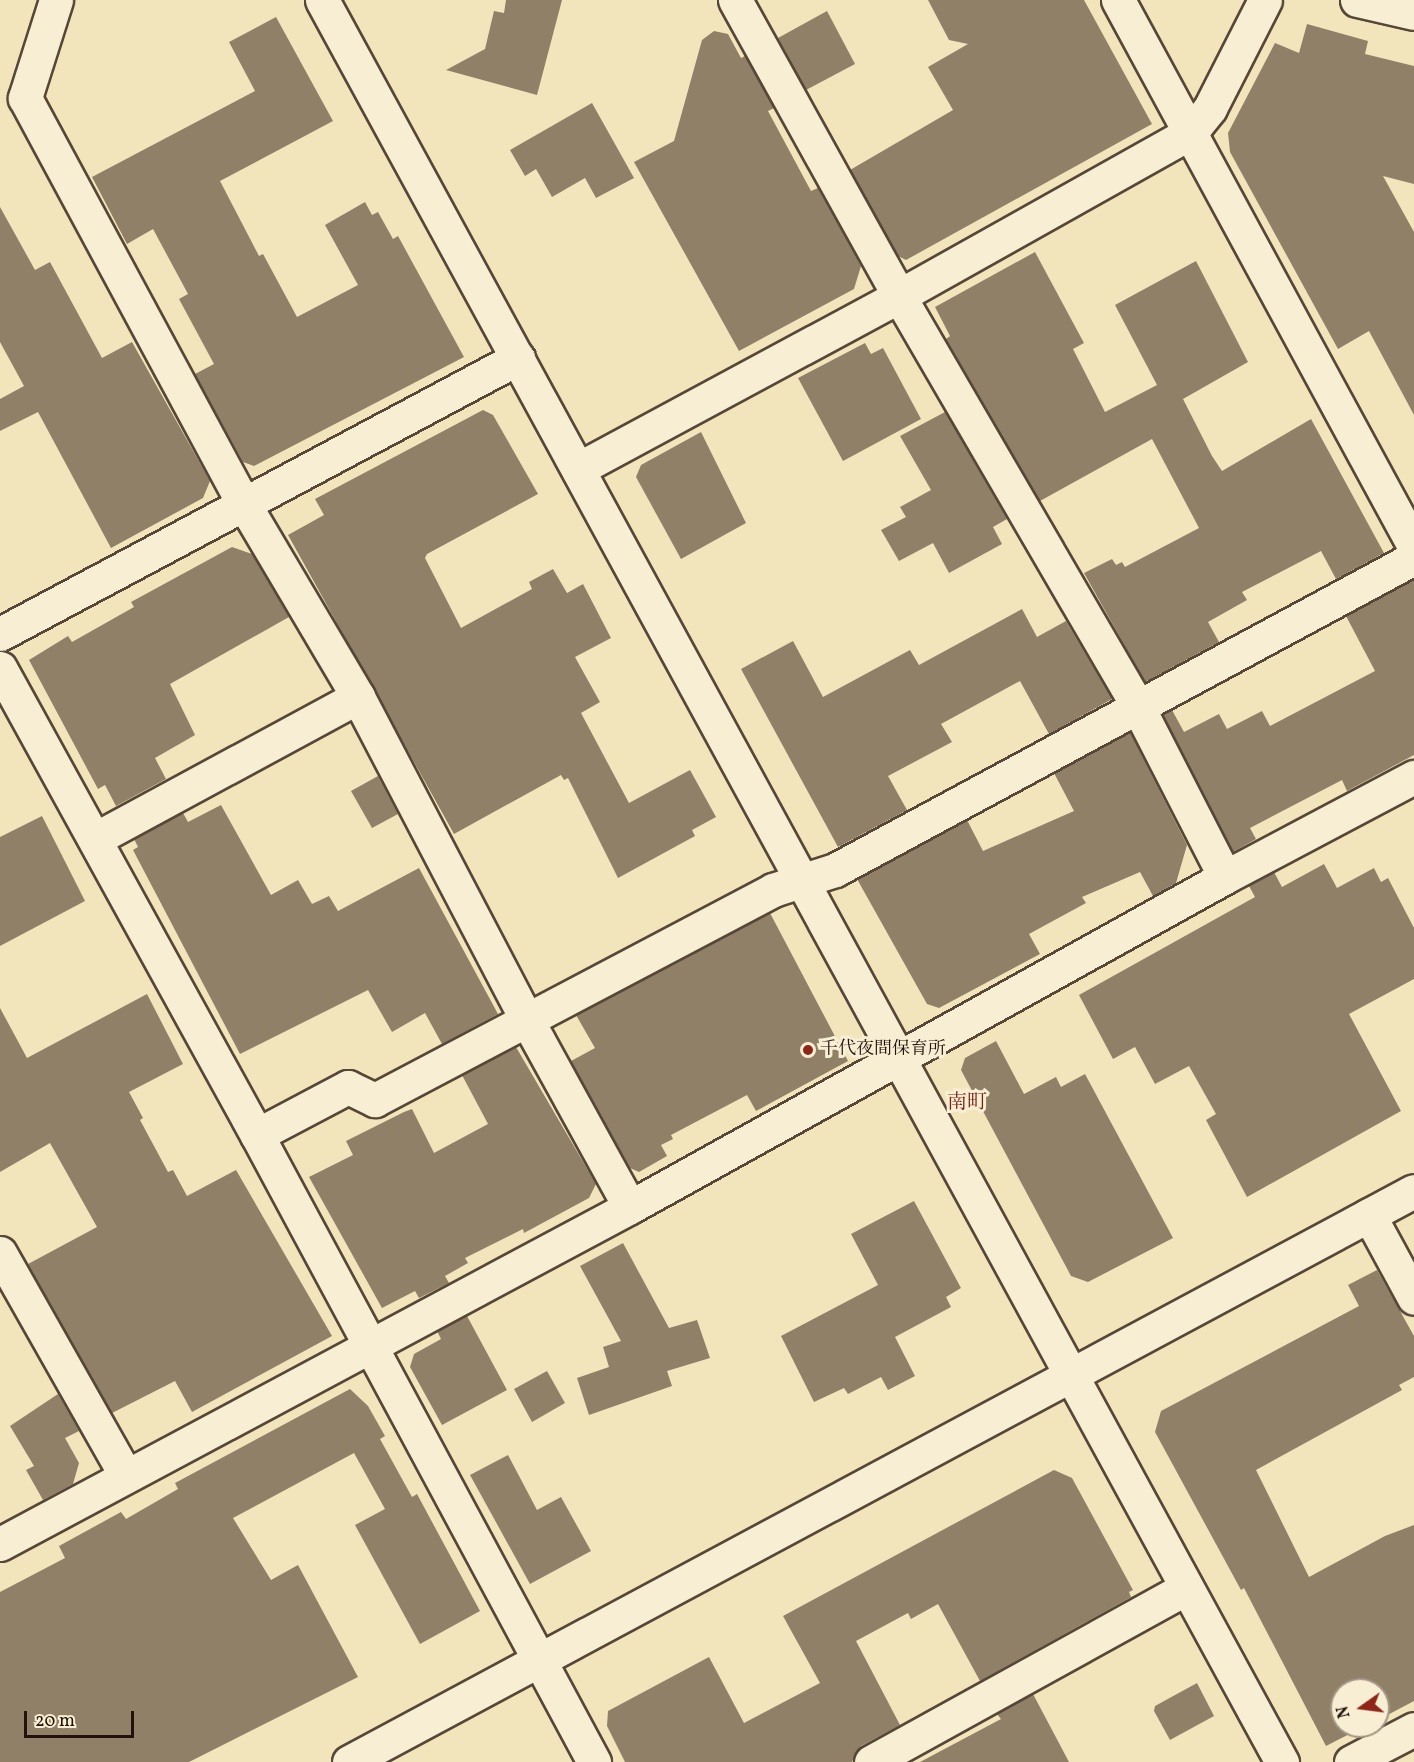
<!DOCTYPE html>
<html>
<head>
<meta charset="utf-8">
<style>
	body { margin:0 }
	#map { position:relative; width:1414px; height:1762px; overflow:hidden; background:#f3e5bb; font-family:Vollkorn,"Noto Serif JP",serif }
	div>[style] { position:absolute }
	.building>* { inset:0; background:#8f8067 }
	.roads { filter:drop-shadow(2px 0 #564737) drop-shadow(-2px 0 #564737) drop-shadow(0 2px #564737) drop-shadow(0 -2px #564737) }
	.minor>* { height:33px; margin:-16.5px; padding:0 16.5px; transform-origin:16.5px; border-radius:16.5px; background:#f7eed3 }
	.dots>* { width:16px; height:16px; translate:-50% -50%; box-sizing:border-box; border:3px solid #f7eed3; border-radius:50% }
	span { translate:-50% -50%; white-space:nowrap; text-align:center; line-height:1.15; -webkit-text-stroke:6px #f7eed3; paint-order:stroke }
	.poi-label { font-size:18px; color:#22120b }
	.left { translate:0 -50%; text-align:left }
	.neighbourhood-label { font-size:20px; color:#7a1f14 }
	.north { position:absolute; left:1330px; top:1678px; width:60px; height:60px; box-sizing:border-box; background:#f7eed3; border:2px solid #a29683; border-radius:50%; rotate:256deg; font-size:16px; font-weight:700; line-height:24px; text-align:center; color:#22120b }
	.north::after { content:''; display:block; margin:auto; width:21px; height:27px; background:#8f2418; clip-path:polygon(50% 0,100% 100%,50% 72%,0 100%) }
	.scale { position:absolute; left:24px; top:1711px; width:110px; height:27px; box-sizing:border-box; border:3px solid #22120b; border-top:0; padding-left:8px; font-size:18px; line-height:21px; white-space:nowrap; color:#22120b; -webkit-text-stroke:4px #f7eed3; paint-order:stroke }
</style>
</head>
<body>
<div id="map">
	<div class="building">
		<i style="clip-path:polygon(506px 0,562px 0,537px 95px,446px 70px,485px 49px,494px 11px,504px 13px)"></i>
		<i style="clip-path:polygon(928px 0,1084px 0,1152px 124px,906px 260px,898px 256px,850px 170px,953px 110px,928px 67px,968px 44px,949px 40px)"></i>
		<i style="clip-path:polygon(827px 11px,855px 64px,806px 90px,778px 38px)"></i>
		<i style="clip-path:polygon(276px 17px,333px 121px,220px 181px,259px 256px,263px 254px,297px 317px,358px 285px,325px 225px,365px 202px,372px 215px,378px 212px,393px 239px,398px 236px,464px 357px,254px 466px,243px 462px,195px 374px,214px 364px,179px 299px,188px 294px,153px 229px,127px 244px,92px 177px,255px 91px,229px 42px)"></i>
		<i style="clip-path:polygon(1307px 24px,1368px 41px,1365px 54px,1414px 66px,1414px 184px,1383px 176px,1414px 232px,1414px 415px,1369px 331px,1338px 349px,1230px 152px,1228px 133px,1275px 43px,1299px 53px)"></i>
		<i style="clip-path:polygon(714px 31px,728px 34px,741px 58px,745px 56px,774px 108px,768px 111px,811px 191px,818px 188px,861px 266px,854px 289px,739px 351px,634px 162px,674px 141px,702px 40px)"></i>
		<i style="clip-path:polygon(592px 103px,634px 178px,596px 198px,585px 178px,552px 197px,536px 169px,525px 176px,510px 150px)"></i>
		<i style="clip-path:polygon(0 207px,35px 270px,50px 262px,102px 358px,132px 342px,210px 481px,203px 498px,111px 548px,38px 412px,0 431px,0 399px,24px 386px,0 342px)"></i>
		<i style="clip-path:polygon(1035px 252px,1084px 343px,1073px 349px,1105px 412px,1157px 385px,1115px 305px,1196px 261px,1248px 362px,1183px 399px,1212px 456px,1222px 471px,1311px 419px,1384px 553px,1336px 579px,1321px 551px,1242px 592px,1247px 600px,1208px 622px,1219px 642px,1145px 682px,1084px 573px,1112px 559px,1116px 565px,1122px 562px,1125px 567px,1199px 528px,1152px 439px,1040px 501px,946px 339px,950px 336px,935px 307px)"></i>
		<i style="clip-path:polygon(865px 343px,871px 354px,883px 348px,921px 419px,843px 461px,798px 378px)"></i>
		<i style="clip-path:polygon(483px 410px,493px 415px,538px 494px,427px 554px,425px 558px,461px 628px,532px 589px,529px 582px,553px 569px,567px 593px,583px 584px,611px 638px,575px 657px,600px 702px,581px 713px,629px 803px,690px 770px,716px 817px,692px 830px,695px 836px,618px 878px,568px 778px,564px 780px,561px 775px,454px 834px,288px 535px,324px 515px,315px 499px)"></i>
		<i style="clip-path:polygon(945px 412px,1007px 519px,993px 527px,1002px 544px,949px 573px,933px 543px,899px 561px,881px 530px,906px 517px,900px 507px,931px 490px,900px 436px)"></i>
		<i style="clip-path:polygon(701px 432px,746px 523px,681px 559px,636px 477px,641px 465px)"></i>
		<i style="clip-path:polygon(232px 547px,252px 554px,289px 617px,170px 684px,195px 735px,155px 758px,166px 779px,116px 806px,105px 785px,98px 789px,29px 660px,68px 636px,72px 642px,134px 607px,131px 602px)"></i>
		<i style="clip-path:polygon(1414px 579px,1414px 755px,1347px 791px,1342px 780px,1250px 828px,1256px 839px,1233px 852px,1163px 715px,1172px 710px,1184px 732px,1219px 714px,1227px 729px,1262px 711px,1270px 726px,1375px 671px,1346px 616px)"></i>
		<i style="clip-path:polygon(1022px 609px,1037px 637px,1066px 621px,1112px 699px,1049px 734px,1020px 681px,941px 724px,952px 742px,888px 776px,907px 810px,838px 847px,741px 669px,793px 641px,823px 697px,910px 650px,919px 665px)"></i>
		<i style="clip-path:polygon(1130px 732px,1187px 845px,1176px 883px,1153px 896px,1140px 872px,1082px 897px,1086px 903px,1029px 934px,1040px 954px,939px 1008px,927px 1004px,857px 879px,967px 820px,983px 851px,1074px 811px,1054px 773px)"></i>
		<i style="clip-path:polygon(378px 776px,398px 814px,372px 828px,351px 791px)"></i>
		<i style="clip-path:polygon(221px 805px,271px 895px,298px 880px,312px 904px,329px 896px,338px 911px,419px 868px,498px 1014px,442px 1044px,425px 1013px,392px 1032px,368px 990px,240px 1054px,133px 850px,138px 847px,134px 839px,183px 813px,188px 822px)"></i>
		<i style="clip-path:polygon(42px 816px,85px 901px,0 946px,0 837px)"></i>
		<i style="clip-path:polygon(1324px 864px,1337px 888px,1374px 868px,1381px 882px,1388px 878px,1414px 928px,1414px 979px,1349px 1014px,1401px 1111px,1247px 1197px,1206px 1120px,1216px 1114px,1189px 1066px,1155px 1084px,1135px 1047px,1113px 1059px,1079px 995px,1255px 897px,1249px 886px,1274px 872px,1282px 887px)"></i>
		<i style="clip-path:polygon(770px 913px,848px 1061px,756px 1111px,747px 1095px,671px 1135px,673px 1139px,661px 1145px,667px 1156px,639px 1172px,630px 1168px,571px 1061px,595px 1048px,576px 1015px)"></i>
		<i style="clip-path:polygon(147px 994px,183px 1064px,129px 1092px,143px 1118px,140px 1120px,168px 1172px,173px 1170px,187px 1196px,236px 1170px,332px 1336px,192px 1412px,175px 1381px,112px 1413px,28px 1264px,97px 1227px,50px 1143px,0 1172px,0 1008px,27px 1058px)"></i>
		<i style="clip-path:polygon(996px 1041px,1024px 1094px,1056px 1077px,1061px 1087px,1085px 1074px,1173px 1238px,1088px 1282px,1071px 1276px,961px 1070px,965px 1058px)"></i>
		<i style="clip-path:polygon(516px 1047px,596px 1184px,589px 1198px,524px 1233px,523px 1229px,465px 1258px,468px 1263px,445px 1276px,449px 1283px,419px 1298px,415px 1291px,382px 1308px,309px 1177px,353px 1155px,346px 1141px,404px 1112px,412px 1109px,434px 1153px,488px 1124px,462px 1075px)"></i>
		<i style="clip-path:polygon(914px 1201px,961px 1288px,946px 1297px,951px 1307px,895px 1337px,915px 1376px,888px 1390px,881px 1377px,848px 1394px,844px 1388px,814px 1402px,781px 1336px,878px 1285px,851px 1234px)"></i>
		<i style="clip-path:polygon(623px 1243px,669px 1328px,697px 1320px,710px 1358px,667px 1371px,672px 1386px,589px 1415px,577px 1378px,609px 1367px,603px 1347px,621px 1341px,580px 1266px)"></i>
		<i style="clip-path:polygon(1377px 1270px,1414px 1336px,1414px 1377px,1399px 1385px,1402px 1390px,1256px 1470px,1309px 1577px,1385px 1536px,1414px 1525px,1414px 1701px,1378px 1720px,1378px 1690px,1342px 1690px,1342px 1726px,1365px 1726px,1326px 1746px,1244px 1588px,1241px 1590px,1155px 1432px,1161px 1411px,1359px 1306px,1348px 1285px)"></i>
		<i style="clip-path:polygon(467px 1316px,507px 1390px,442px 1425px,410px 1367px,414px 1354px,441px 1339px,437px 1331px)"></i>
		<i style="clip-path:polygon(547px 1371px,565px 1403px,532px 1422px,514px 1389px)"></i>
		<i style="clip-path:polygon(350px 1389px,368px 1406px,385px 1436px,380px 1439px,412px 1497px,417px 1494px,480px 1611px,420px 1644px,355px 1525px,385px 1509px,354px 1453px,233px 1518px,271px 1580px,298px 1565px,358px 1677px,189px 1762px,0 1762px,0 1592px,65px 1558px,59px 1546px,121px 1512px,126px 1519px,178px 1489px,175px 1483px)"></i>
		<i style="clip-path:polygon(58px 1394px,79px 1431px,65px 1438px,79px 1463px,73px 1484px,43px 1500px,26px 1470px,34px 1466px,10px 1426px)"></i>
		<i style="clip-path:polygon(508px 1455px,537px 1510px,561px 1497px,591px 1551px,530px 1584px,470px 1475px)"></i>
		<i style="clip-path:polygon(1054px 1470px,1072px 1478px,1133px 1590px,1129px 1592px,1131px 1597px,980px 1681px,938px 1604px,911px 1619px,908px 1613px,856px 1641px,900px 1725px,861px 1746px,852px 1762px,625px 1762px,607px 1726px,608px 1711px,709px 1657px,744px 1723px,820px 1683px,783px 1616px)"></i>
		<i style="clip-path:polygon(1197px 1683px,1214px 1716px,1170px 1740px,1154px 1711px,1155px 1706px)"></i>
		<i style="clip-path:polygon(1033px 1694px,1069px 1762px,920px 1762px,1001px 1719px,997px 1714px)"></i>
	</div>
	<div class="roads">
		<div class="minor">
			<i style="left:56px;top:0;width:103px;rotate:107.6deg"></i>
			<i style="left:25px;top:98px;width:461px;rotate:61.7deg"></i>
			<i style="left:244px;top:504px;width:224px;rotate:59.4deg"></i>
			<i style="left:358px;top:697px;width:365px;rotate:62.4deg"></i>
			<i style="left:527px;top:1020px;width:213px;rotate:61.2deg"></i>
			<i style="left:322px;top:0;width:2007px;rotate:61.42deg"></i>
			<i style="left:735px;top:0;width:338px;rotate:61deg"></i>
			<i style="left:899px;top:296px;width:473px;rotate:59.8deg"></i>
			<i style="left:1137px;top:705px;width:193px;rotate:62.9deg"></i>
			<i style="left:1118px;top:0;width:621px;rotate:61.54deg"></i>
			<i style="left:1357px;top:0;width:58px;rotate:12.8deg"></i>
			<i style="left:578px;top:469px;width:365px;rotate:-28.3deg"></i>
			<i style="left:899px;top:296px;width:334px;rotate:-29.3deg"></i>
			<i style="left:1190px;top:133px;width:32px;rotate:-51deg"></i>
			<i style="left:1210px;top:108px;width:121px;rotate:-63deg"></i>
			<i style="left:0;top:634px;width:587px;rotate:-28.05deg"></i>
			<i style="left:0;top:668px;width:533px;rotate:61.18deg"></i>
			<i style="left:257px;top:1135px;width:712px;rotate:61.74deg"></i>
			<i style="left:95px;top:839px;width:299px;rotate:-28.4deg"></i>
			<i style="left:257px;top:1135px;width:103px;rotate:-27.8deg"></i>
			<i style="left:348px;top:1087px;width:30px;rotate:26deg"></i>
			<i style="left:375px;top:1100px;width:450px;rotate:-27.8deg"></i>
			<i style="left:773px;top:890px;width:65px;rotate:-17.9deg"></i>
			<i style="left:835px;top:870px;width:658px;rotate:-28.32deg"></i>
			<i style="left:1369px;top:1215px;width:94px;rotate:61.5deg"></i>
			<i style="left:0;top:1253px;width:254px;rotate:60.5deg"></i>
			<i style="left:0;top:1544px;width:714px;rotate:-28.14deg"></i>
			<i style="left:630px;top:1207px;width:680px;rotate:-29.01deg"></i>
			<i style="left:1225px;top:877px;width:214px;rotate:-27.9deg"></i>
			<i style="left:349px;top:1762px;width:1208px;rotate:-28.2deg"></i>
			<i style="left:871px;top:1762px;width:360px;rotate:-28.9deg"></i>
			<i style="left:1351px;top:1762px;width:71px;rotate:-27.6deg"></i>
		</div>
	</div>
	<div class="dots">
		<i style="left:808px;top:1050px;background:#8f2418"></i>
	</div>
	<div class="poi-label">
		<span class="left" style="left:820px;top:1050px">千代夜間保育所</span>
	</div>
	<div class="neighbourhood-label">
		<span style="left:967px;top:1103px">南町</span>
	</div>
	<div class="north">N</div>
	<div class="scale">20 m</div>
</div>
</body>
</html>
